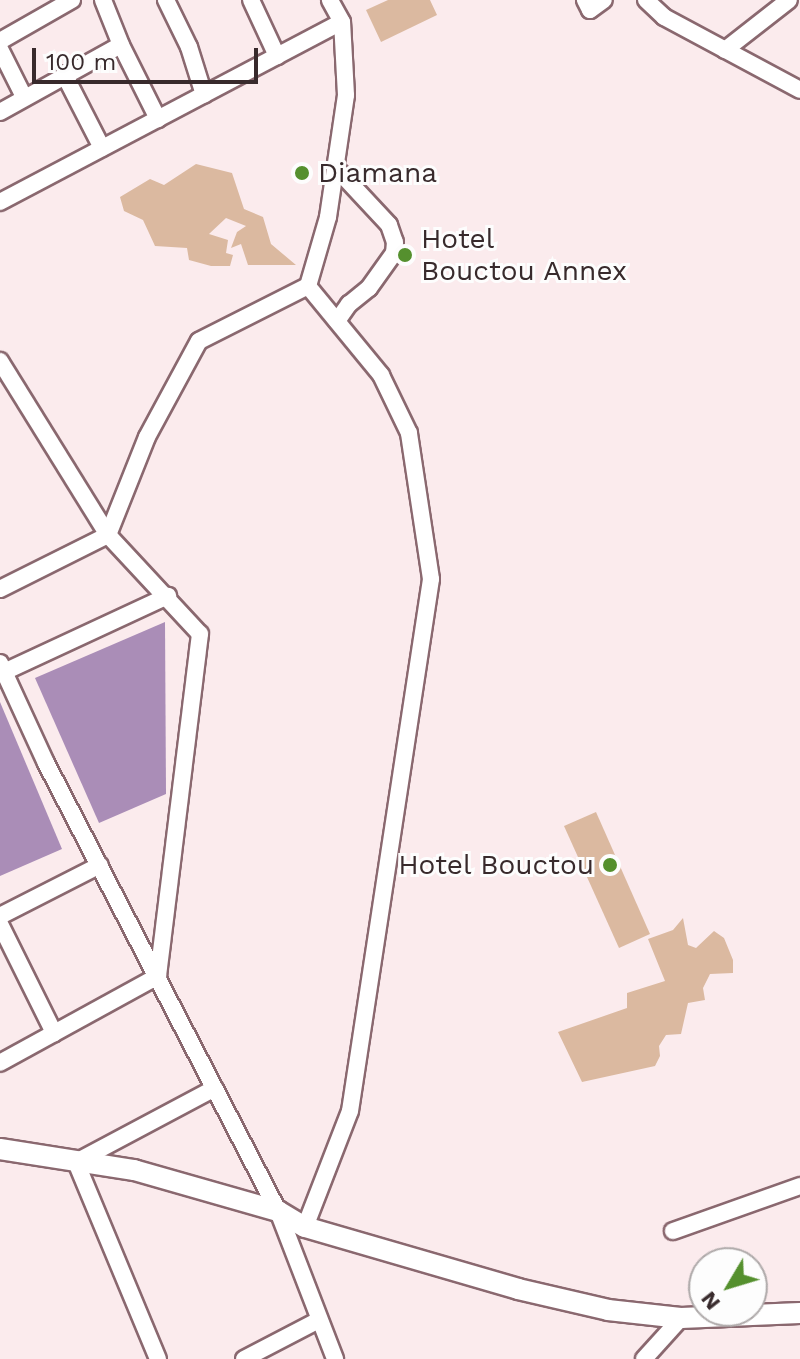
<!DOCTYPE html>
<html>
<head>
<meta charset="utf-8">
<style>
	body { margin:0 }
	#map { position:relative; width:800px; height:1359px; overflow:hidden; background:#fbebed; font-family:"Work Sans",sans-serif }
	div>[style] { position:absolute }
	.green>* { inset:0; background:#dbb9a0 }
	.water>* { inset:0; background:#aa8db7 }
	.roads { filter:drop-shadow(2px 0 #8a686f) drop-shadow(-2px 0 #8a686f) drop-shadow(0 2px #8a686f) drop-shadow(0 -2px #8a686f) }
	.minor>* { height:16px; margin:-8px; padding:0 8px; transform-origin:8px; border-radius:8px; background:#fff }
	.major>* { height:20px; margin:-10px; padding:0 10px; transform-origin:10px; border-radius:10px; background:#fff }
	.dots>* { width:22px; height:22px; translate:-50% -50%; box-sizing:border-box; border:4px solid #fdfdfd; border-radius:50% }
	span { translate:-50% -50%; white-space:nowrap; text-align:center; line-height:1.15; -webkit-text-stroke:6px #fdfdfd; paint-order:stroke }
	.poi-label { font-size:28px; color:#382a2c }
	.left { translate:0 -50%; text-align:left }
	.right { translate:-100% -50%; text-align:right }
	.north { position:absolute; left:688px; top:1247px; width:80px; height:80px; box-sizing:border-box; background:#fdfdfd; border:2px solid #aea9a9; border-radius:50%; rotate:232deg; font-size:22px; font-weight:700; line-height:32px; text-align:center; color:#382a2c }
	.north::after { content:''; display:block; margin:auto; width:28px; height:36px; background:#55902e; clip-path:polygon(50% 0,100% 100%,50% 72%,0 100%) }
	.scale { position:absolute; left:32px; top:48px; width:226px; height:36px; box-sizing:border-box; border:4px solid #382a2c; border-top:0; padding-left:10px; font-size:24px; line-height:28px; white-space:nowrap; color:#382a2c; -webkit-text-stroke:6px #fdfdfd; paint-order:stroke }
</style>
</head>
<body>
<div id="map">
	<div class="green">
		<i style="clip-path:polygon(388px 0,430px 0,437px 15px,381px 42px,366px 10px)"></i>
		<i style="clip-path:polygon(196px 164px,232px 173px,244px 209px,263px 217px,271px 244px,296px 265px,248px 265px,241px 244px,231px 248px,237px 232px,246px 226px,226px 218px,209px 234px,228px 240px,226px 253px,233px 255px,230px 266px,211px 266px,189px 260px,187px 248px,155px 246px,143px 220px,124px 211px,120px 197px,150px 179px,164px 185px)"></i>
		<i style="clip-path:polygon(596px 812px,650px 934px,619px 948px,564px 826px)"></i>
		<i style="clip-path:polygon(683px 918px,688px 945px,696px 948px,714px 931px,724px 938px,733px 960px,733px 973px,710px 974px,703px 988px,705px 1000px,688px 1003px,681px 1034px,666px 1035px,659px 1046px,660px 1056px,655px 1066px,582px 1082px,558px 1032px,627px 1008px,627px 993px,665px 981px,648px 939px,673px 930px)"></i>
	</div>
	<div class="water">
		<i style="clip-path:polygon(165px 622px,166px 794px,99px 823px,35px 678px)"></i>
		<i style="clip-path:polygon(0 702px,62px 849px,0 876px)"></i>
	</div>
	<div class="roads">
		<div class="minor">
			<i style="left:103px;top:0;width:48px;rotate:68.2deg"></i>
			<i style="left:121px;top:45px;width:83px;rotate:63.4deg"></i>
			<i style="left:166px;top:0;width:52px;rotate:63.9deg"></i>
			<i style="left:189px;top:47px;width:50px;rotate:72.6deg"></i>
			<i style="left:251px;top:0;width:62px;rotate:65.1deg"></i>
			<i style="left:585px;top:0;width:11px;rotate:63deg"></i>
			<i style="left:590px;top:10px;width:17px;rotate:-36deg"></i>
			<i style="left:646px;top:0;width:25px;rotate:43deg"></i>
			<i style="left:664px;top:17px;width:154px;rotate:28.2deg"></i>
			<i style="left:0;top:41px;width:83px;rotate:-29.7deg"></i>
			<i style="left:0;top:49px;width:54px;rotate:63.4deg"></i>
			<i style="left:725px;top:50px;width:81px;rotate:-38deg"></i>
			<i style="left:64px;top:74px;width:83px;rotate:62.8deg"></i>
			<i style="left:0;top:112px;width:138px;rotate:-29deg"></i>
			<i style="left:335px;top:167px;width:79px;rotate:47deg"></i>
			<i style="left:389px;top:225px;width:18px;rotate:71deg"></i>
			<i style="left:395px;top:242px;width:11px;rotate:95deg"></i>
			<i style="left:394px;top:253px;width:43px;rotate:125.5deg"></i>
			<i style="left:369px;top:288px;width:26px;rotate:141deg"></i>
			<i style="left:349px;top:304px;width:21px;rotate:125deg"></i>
			<i style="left:0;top:202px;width:386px;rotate:-27.8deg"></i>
			<i style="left:0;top:361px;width:205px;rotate:58.2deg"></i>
			<i style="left:108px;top:535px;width:135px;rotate:47.1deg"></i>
			<i style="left:200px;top:634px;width:345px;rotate:97deg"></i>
			<i style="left:158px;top:976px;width:180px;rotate:151.2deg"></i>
			<i style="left:0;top:589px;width:121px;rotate:-26.6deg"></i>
			<i style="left:108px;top:535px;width:105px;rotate:-68.3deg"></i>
			<i style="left:147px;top:437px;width:109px;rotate:-61.6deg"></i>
			<i style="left:199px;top:341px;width:122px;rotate:-26.8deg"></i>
			<i style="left:308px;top:286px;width:72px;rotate:-73.8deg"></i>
			<i style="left:328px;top:217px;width:123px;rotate:-81.6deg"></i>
			<i style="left:346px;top:95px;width:73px;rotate:-93.1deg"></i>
			<i style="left:342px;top:22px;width:25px;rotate:-119deg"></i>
			<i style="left:0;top:663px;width:110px;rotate:65.3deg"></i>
			<i style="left:46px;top:763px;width:505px;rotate:62.62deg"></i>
			<i style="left:278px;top:1211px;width:159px;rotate:68.9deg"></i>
			<i style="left:4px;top:672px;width:181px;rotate:-24.9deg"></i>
			<i style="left:0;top:916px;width:112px;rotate:-27deg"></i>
			<i style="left:0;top:924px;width:122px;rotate:63.6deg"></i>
			<i style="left:305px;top:1227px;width:124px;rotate:-68.8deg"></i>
			<i style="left:350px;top:1111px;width:538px;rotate:-81.34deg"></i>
			<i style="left:431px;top:579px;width:148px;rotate:-98.6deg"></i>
			<i style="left:409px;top:433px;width:64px;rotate:-115.8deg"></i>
			<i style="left:381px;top:375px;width:115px;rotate:-129.4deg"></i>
			<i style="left:673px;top:1231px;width:135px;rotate:-19.5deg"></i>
			<i style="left:158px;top:1359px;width:213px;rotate:-112.6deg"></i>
			<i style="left:76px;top:1162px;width:157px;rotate:-28deg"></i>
			<i style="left:244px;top:1359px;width:85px;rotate:-27.5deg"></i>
			<i style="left:644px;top:1359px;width:55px;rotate:-47.9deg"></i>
		</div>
		<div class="major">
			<i style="left:0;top:1149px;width:136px;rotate:8.9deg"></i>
			<i style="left:134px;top:1170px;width:150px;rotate:15.9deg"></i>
			<i style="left:278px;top:1211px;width:31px;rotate:31deg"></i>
			<i style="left:305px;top:1227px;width:222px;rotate:16.2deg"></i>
			<i style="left:518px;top:1289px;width:92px;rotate:13.1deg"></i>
			<i style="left:608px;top:1310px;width:73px;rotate:6.3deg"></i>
			<i style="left:681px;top:1318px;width:119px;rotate:-2.4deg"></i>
		</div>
	</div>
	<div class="dots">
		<i style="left:302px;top:173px;background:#55902e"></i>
		<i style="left:405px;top:255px;background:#55902e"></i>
		<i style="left:610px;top:865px;background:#55902e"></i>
	</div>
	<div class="poi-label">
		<span class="left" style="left:318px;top:173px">Diamana</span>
		<span class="left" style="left:421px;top:255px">Hotel<br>Bouctou Annex</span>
		<span class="right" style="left:594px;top:865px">Hotel Bouctou</span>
	</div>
	<div class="north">N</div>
	<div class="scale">100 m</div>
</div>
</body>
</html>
